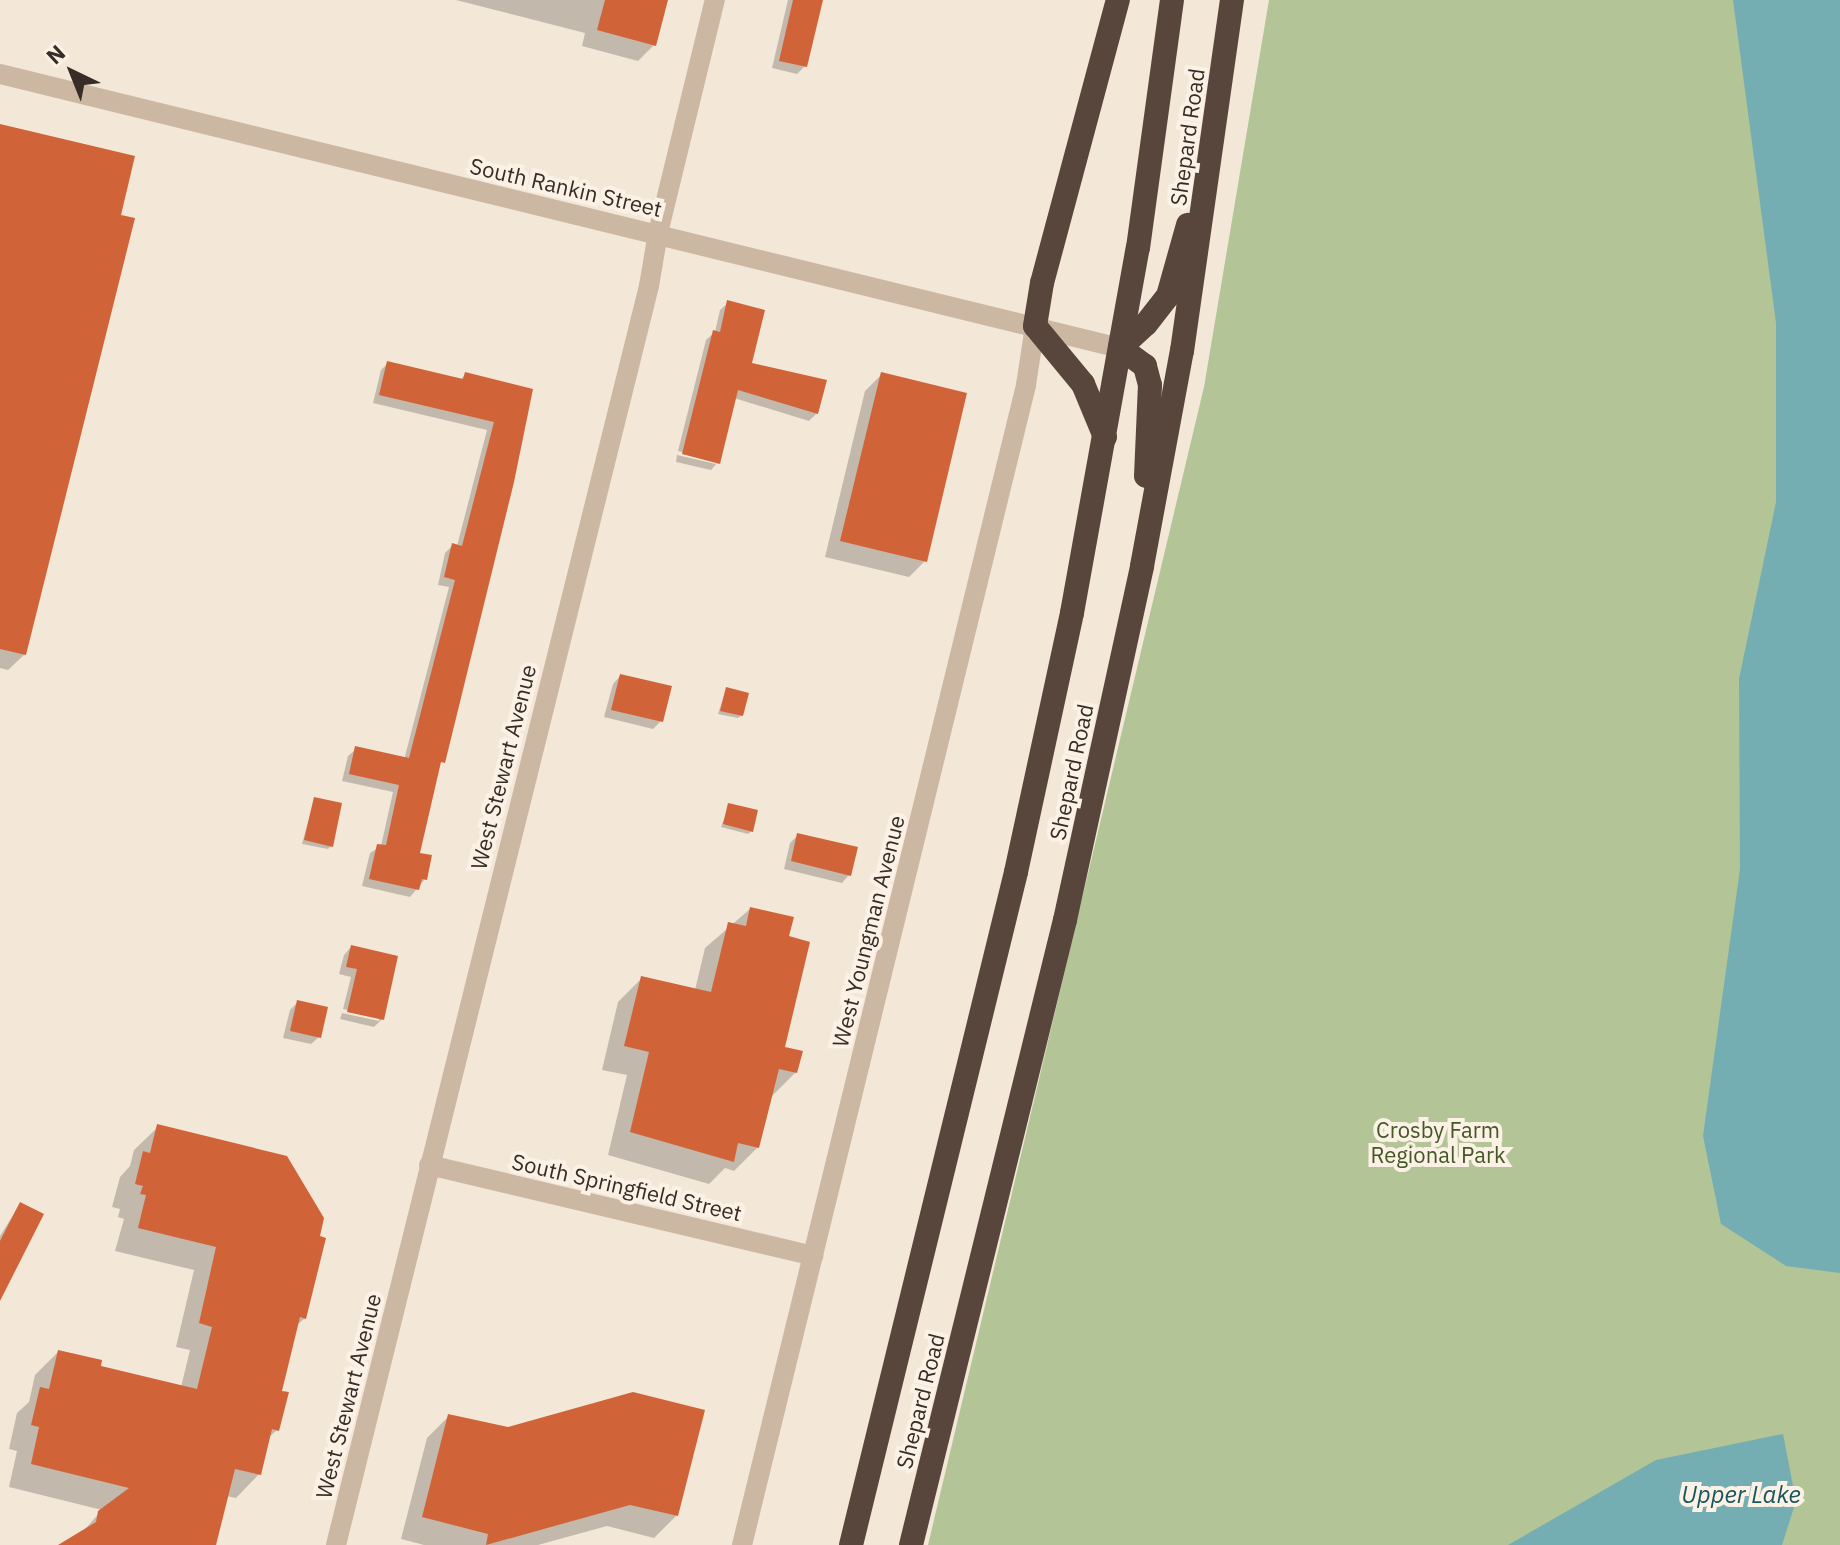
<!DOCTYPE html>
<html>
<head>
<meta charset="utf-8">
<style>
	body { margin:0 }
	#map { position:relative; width:1840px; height:1545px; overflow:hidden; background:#f3e7d8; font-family:"IBM Plex Sans",sans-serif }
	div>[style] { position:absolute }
	.green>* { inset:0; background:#b3c497 }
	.water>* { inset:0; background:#74aeb3 }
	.shadow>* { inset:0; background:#0003 }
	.building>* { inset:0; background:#d16338 }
	.minor>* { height:20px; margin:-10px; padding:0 10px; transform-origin:10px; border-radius:10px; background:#ccb7a3 }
	.highway>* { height:24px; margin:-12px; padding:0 12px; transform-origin:12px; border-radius:12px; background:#58463c }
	span { translate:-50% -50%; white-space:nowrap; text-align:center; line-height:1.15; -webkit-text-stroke:8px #fbf1e5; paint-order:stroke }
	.street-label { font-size:22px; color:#372c26 }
	.park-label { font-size:22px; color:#445727 }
	.water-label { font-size:24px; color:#18555c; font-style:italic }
	.north { position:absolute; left:32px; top:32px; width:80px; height:80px; -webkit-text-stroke:6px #fbf1e5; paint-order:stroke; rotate:317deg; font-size:22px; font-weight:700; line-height:32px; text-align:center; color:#372c26 }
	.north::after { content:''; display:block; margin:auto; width:28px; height:36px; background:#372c26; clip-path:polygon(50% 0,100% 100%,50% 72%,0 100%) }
</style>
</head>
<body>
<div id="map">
	<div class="green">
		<i style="clip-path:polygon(1269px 0,1840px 0,1840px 1545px,928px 1545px,1204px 387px)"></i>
	</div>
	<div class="water">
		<i style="clip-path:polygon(1733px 0,1840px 0,1840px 1273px,1786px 1266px,1721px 1224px,1703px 1136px,1740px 869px,1739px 679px,1776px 502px,1776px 323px)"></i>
		<i style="clip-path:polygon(1783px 1434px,1796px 1501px,1782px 1545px,1508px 1545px,1656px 1460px)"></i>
	</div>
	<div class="shadow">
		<i style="clip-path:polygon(456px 0,666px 0,654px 45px,638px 61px,582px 46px,585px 33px)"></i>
		<i style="clip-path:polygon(788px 0,821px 0,805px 66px,797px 74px,772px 68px)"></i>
		<i style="clip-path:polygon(0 126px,25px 654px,8px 670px,0 668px)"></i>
		<i style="clip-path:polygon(728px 303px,750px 364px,817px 413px,809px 421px,734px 398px,718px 462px,711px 470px,676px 462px,677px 455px,716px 464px,716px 460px,678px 451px,706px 340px,715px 332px,720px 310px)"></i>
		<i style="clip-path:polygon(388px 363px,460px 380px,466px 374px,530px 390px,418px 854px,425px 879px,410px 897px,362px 886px,370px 853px,381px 846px,393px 792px,342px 781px,348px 756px,356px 749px,404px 760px,449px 587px,438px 585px,445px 553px,453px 545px,457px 546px,487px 430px,373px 403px,381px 370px)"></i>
		<i style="clip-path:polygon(881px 375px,925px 561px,909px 577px,825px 557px,865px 391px)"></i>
		<i style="clip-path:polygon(620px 676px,661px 721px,653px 729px,604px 717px,613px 684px)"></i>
		<i style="clip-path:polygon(726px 689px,742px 715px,738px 718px,718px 714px)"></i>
		<i style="clip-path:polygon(314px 799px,331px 846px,328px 849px,302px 844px)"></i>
		<i style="clip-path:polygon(729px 806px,752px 831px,748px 834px,721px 827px)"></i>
		<i style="clip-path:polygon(798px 835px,849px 875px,842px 883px,784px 869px,790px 843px)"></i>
		<i style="clip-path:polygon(750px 909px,787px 938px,783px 1048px,796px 1072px,772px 1096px,758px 1147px,734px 1171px,725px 1168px,709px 1184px,608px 1155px,627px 1075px,602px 1070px,618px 1002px,642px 978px,695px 990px,705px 948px)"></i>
		<i style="clip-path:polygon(351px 947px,382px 1019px,374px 1027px,340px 1019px,342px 1013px,379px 1021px,379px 1017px,343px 1009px,351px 977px,339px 974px,344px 955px)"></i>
		<i style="clip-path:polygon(297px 1003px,319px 1037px,311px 1044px,283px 1038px,290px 1010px)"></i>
		<i style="clip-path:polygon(158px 1127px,305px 1318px,295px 1327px,280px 1392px,277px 1430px,268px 1438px,259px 1474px,236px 1498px,226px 1496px,214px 1545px,71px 1545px,102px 1510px,9px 1487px,17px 1451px,9px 1449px,17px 1413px,29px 1402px,35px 1375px,58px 1352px,98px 1367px,181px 1387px,190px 1350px,176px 1347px,194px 1270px,115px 1251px,124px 1219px,118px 1217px,120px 1209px,112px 1207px,120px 1177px,130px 1166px,134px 1150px)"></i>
		<i style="clip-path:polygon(20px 1204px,0 1296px,0 1236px)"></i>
		<i style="clip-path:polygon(449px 1416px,677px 1515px,654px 1538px,607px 1526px,538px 1545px,424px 1545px,401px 1539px,427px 1438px)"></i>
	</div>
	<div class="building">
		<i style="clip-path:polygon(605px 0,668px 0,656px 46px,597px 30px)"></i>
		<i style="clip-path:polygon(793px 0,823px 0,807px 67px,779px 61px)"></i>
		<i style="clip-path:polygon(0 124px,135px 156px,121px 215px,135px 218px,26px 655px,0 649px)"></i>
		<i style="clip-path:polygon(727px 300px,765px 310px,752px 363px,827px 380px,818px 414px,738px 390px,720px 464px,682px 454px,713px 330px,720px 332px)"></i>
		<i style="clip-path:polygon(387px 361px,463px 379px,465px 372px,533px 389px,514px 482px,445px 763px,441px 762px,420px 853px,432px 855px,427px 880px,422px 879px,419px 890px,369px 879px,377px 844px,386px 845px,399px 785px,349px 774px,355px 746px,409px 758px,455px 580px,444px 577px,452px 543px,462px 546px,494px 422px,379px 395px)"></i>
		<i style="clip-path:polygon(881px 372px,967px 393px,927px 562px,840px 541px)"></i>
		<i style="clip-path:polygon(620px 674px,672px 686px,663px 722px,611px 710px)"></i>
		<i style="clip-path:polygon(726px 687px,749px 693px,743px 716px,720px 711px)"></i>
		<i style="clip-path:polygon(314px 797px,342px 803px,333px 847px,304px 840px)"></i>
		<i style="clip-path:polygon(728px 803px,758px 810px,753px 832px,723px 824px)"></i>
		<i style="clip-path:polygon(797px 833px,858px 847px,851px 876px,791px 861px)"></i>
		<i style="clip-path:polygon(750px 907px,794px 917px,789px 936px,810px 942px,785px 1047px,803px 1051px,797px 1073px,779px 1069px,759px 1148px,738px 1143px,734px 1162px,630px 1132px,649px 1052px,624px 1046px,641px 976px,711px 992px,728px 922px,746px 926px)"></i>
		<i style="clip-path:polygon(351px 945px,398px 956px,384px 1020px,347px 1012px,357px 969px,346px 967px)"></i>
		<i style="clip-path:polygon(297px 1000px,328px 1007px,321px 1038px,290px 1031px)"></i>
		<i style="clip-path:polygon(157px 1124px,287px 1156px,324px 1218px,320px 1236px,326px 1238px,306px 1319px,300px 1317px,282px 1391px,289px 1392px,279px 1431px,272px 1429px,261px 1475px,235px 1469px,216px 1545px,58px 1545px,96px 1522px,98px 1511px,129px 1488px,31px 1464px,39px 1427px,31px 1425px,40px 1387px,49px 1389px,58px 1350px,102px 1360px,101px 1366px,197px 1389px,212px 1327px,199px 1323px,216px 1247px,138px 1228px,146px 1195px,140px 1194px,143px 1186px,135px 1184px,143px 1151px,150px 1153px)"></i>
		<i style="clip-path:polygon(20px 1202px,44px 1214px,0 1301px,0 1241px)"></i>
		<i style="clip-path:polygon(633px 1392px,705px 1410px,678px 1516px,630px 1505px,486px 1545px,488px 1534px,422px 1517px,448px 1414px,508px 1427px)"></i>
	</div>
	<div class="minor">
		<i style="left:0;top:74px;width:1153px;rotate:13.75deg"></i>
		<i style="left:429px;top:1165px;width:395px;rotate:13.3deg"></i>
		<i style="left:336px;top:1545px;width:1297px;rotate:-76.04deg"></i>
		<i style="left:649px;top:286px;width:54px;rotate:-80.4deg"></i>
		<i style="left:658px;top:233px;width:240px;rotate:-76.3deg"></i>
		<i style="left:742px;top:1545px;width:1194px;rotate:-76.24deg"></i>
		<i style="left:1026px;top:385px;width:60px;rotate:-81.3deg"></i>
	</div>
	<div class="highway">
		<i style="left:1105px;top:437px;width:57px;rotate:-112.5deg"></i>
		<i style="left:1083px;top:384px;width:75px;rotate:-129.6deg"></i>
		<i style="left:1035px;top:326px;width:44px;rotate:-80.8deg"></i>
		<i style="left:1042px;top:283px;width:293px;rotate:-75deg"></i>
		<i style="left:1146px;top:476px;width:91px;rotate:-87.5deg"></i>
		<i style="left:1150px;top:385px;width:20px;rotate:-105deg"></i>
		<i style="left:1145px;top:366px;width:31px;rotate:-144deg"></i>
		<i style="left:1120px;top:348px;width:35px;rotate:-43deg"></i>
		<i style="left:1146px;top:324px;width:36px;rotate:-52deg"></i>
		<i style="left:1168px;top:296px;width:74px;rotate:-74.3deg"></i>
		<i style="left:851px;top:1545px;width:693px;rotate:-76.22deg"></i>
		<i style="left:1016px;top:872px;width:265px;rotate:-77.8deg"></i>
		<i style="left:1072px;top:613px;width:371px;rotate:-79.8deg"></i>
		<i style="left:1138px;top:248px;width:250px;rotate:-82.2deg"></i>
		<i style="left:911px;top:1545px;width:644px;rotate:-76.16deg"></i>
		<i style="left:1065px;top:920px;width:362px;rotate:-77.7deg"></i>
		<i style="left:1142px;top:566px;width:219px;rotate:-79.5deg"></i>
		<i style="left:1182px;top:351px;width:355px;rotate:-81.9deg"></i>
	</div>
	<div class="street-label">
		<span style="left:1187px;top:137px;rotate:-82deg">Shepard Road</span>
		<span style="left:566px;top:187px;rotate:13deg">South Rankin Street</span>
		<span style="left:503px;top:767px;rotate:-76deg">West Stewart Avenue</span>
		<span style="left:1071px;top:772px;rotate:-78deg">Shepard Road</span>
		<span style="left:868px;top:931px;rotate:-76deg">West Youngman Avenue</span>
		<span style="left:627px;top:1187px;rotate:13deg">South Springfield Street</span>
		<span style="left:348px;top:1396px;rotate:-76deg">West Stewart Avenue</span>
		<span style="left:920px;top:1401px;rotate:-76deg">Shepard Road</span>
	</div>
	<div class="park-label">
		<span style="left:1438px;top:1142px">Crosby Farm<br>Regional Park</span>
	</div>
	<div class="water-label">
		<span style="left:1741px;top:1495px">Upper Lake</span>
	</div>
	<div class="north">N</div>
</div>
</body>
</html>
